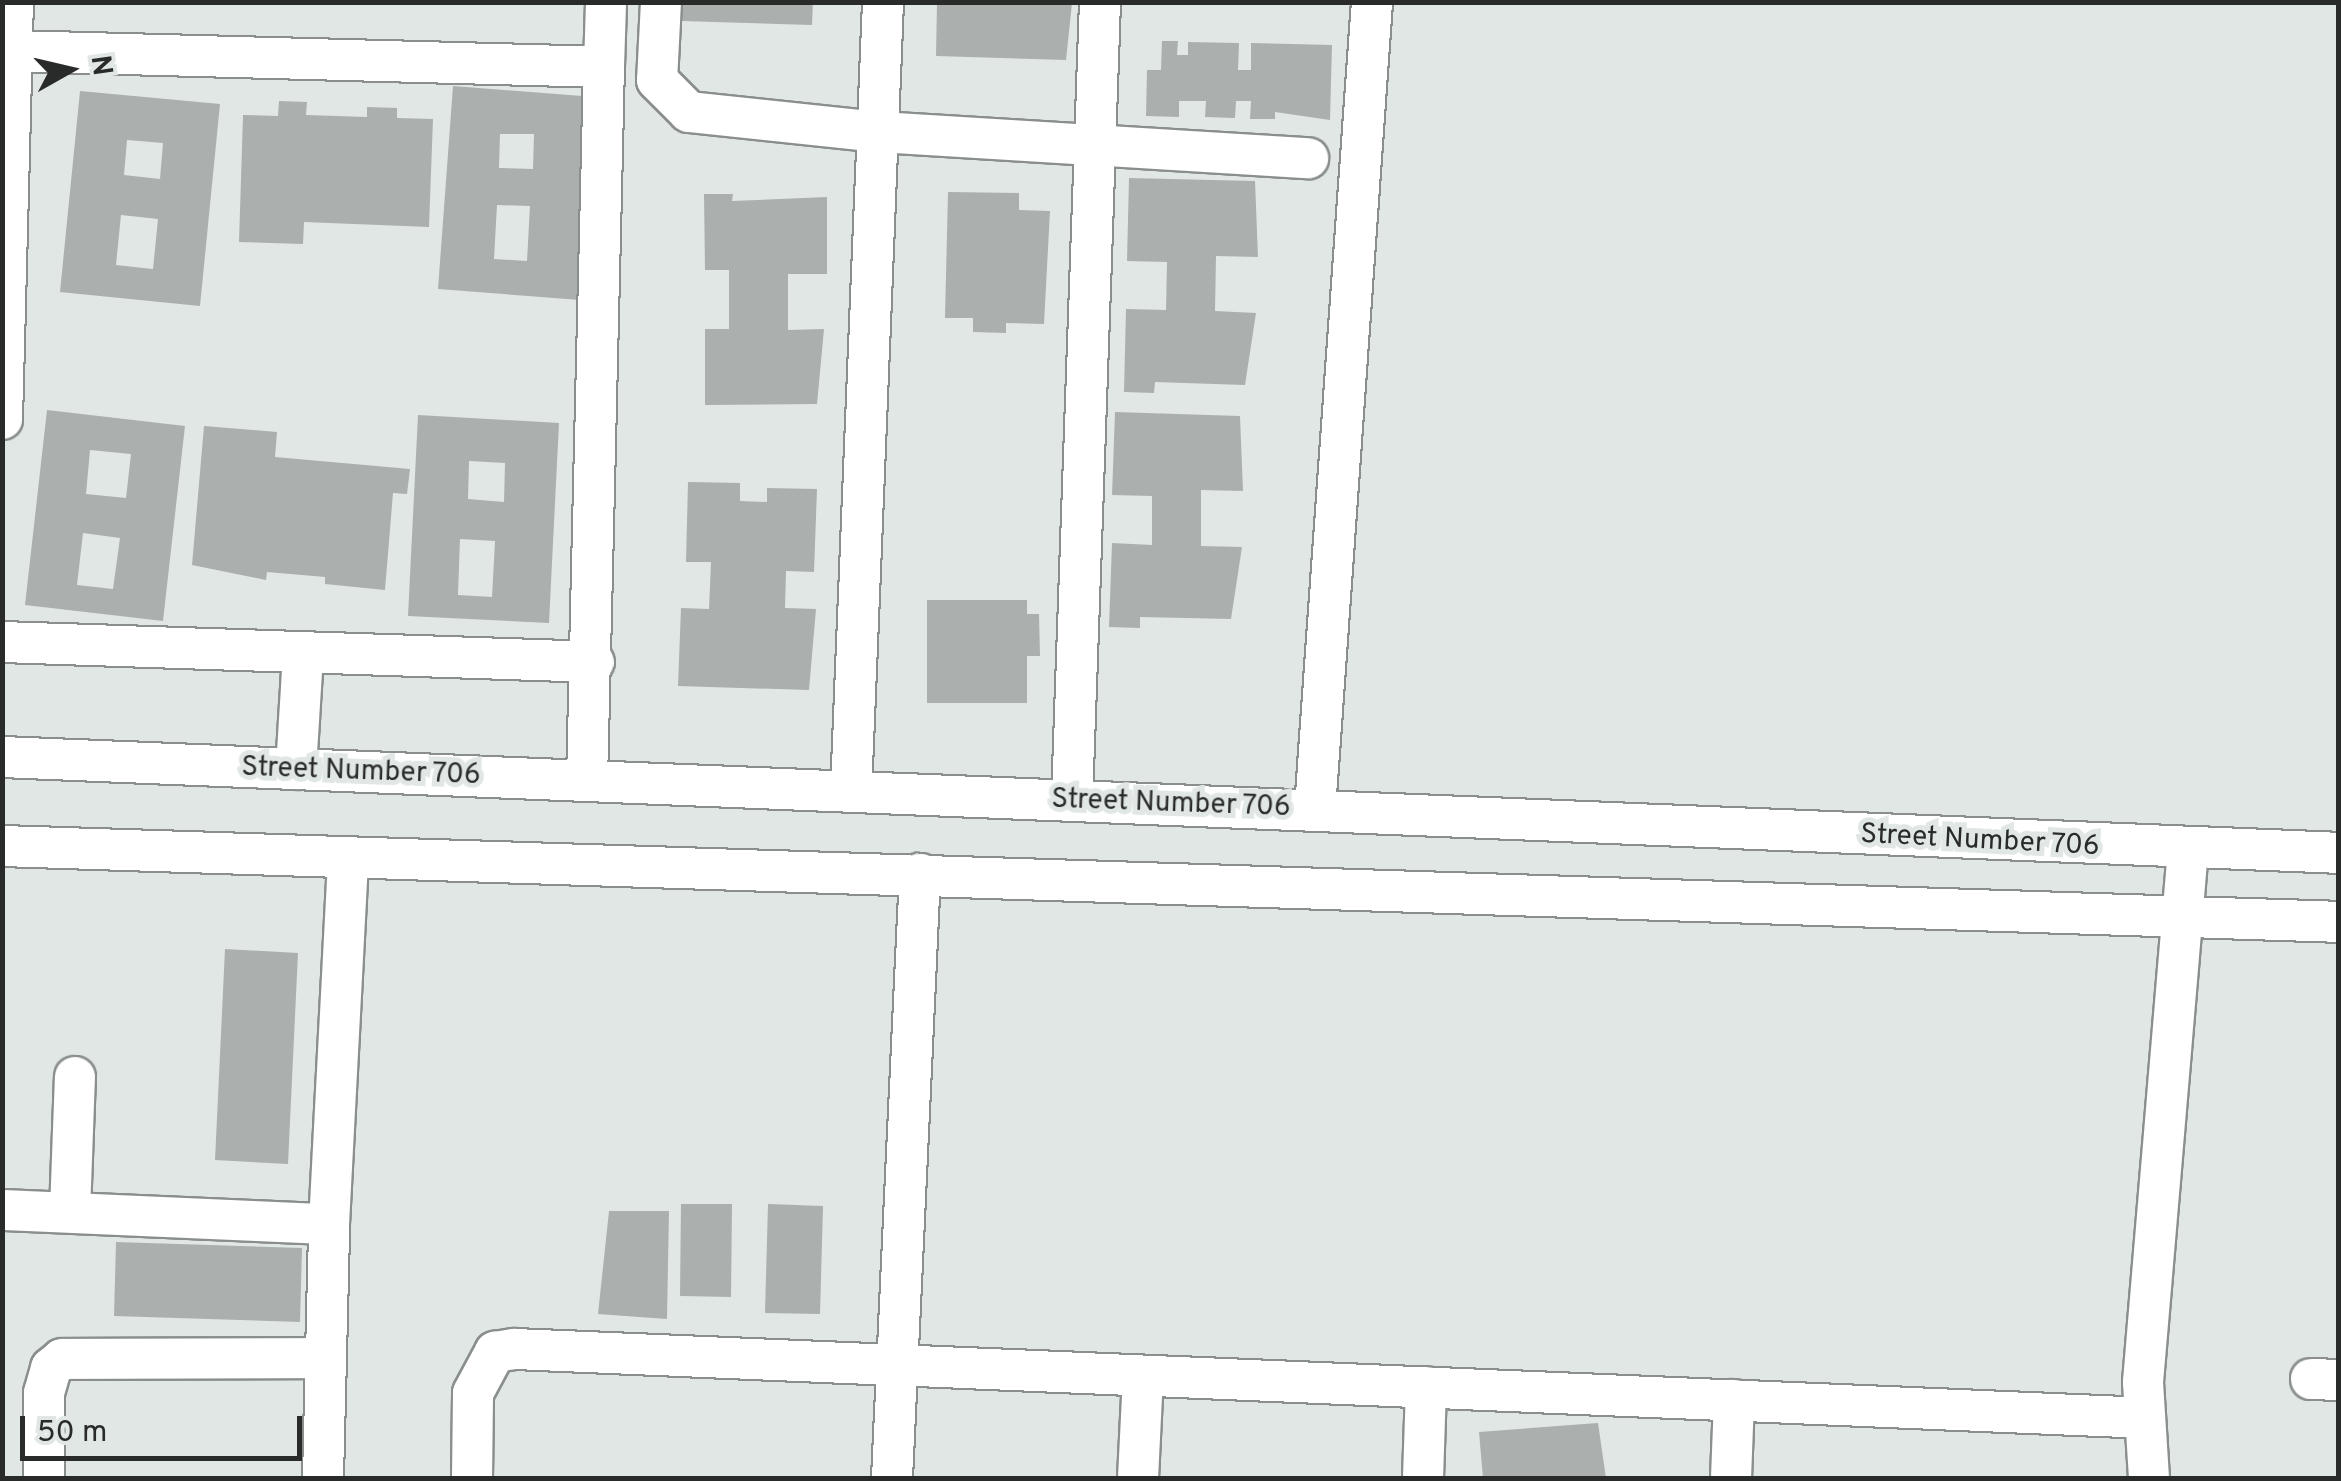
<!DOCTYPE html>
<html>
<head>
<meta charset="utf-8">
<style>
	body { margin:0 }
	#map { position:relative; width:2341px; height:1481px; overflow:hidden; background:#e1e7e5; font-family:Overpass,sans-serif }
	div>[style] { position:absolute }
	.building>* { inset:0; background:#abb0af }
	.roads { filter:drop-shadow(2px 0 #8a8f8e) drop-shadow(-2px 0 #8a8f8e) drop-shadow(0 2px #8a8f8e) drop-shadow(0 -2px #8a8f8e) }
	.minor>* { height:40px; margin:-20px; padding:0 20px; transform-origin:20px; border-radius:20px; background:#fff }
	span { translate:-50% -50%; white-space:nowrap; text-align:center; line-height:1.15; -webkit-text-stroke:10px #e1e7e5; paint-order:stroke }
	.street-label { font-size:28px; color:#292b2a }
	.frame { position:absolute; inset:0; border:5px solid #292b2a; pointer-events:none }
	.north { position:absolute; left:20px; top:20px; width:100px; height:100px; -webkit-text-stroke:8px #e1e7e5; paint-order:stroke; rotate:82deg; font-size:28px; font-weight:700; line-height:40px; text-align:center; color:#292b2a }
	.north::after { content:''; display:block; margin:auto; width:35px; height:45px; background:#292b2a; clip-path:polygon(50% 0,100% 100%,50% 72%,0 100%) }
	.scale { position:absolute; left:20px; top:1416px; width:282px; height:45px; box-sizing:border-box; border:5px solid #292b2a; border-top:0; padding-left:12px; font-size:30px; line-height:35px; white-space:nowrap; color:#292b2a; -webkit-text-stroke:8px #e1e7e5; paint-order:stroke }
</style>
</head>
<body>
<div id="map">
	<div class="building">
		<i style="clip-path:polygon(682px 2px,813px 2px,812px 25px,682px 21px)"></i>
		<i style="clip-path:polygon(937px 3px,1072px 3px,1066px 60px,936px 56px)"></i>
		<i style="clip-path:polygon(1162px 41px,1178px 41px,1177px 55px,1188px 55px,1188px 42px,1239px 43px,1238px 70px,1251px 70px,1251px 43px,1332px 45px,1330px 120px,1275px 112px,1275px 119px,1250px 119px,1251px 101px,1236px 101px,1235px 118px,1205px 117px,1206px 101px,1179px 101px,1179px 117px,1146px 116px,1147px 70px,1161px 70px)"></i>
		<i style="clip-path:polygon(evenodd,453px 86px,595px 97px,580px 300px,438px 289px,453px 86px,500px 134px,534px 134px,533px 169px,499px 168px,500px 134px,453px 86px,497px 205px,530px 206px,527px 261px,494px 259px,497px 205px)"></i>
		<i style="clip-path:polygon(evenodd,80px 91px,220px 104px,200px 306px,60px 292px,80px 91px,127px 140px,163px 143px,160px 179px,124px 175px,127px 140px,80px 91px,121px 215px,158px 219px,153px 269px,116px 265px,121px 215px)"></i>
		<i style="clip-path:polygon(279px 101px,307px 102px,306px 115px,367px 117px,367px 107px,397px 108px,397px 118px,433px 119px,429px 227px,304px 222px,303px 244px,239px 242px,243px 115px,278px 116px)"></i>
		<i style="clip-path:polygon(1129px 178px,1255px 181px,1258px 257px,1216px 256px,1215px 311px,1256px 313px,1245px 385px,1155px 382px,1154px 393px,1124px 392px,1126px 309px,1166px 310px,1167px 262px,1127px 261px)"></i>
		<i style="clip-path:polygon(948px 192px,1019px 193px,1019px 210px,1050px 211px,1044px 324px,1006px 323px,1006px 333px,973px 332px,973px 318px,945px 318px)"></i>
		<i style="clip-path:polygon(704px 194px,733px 194px,732px 201px,827px 197px,827px 274px,788px 274px,788px 330px,824px 329px,817px 404px,705px 405px,705px 329px,729px 329px,729px 270px,705px 270px)"></i>
		<i style="clip-path:polygon(evenodd,47px 410px,185px 426px,163px 621px,25px 605px,47px 410px,90px 450px,131px 454px,126px 498px,86px 494px,90px 450px,47px 410px,83px 533px,120px 538px,113px 589px,77px 585px,83px 533px)"></i>
		<i style="clip-path:polygon(1115px 412px,1240px 416px,1243px 491px,1201px 490px,1201px 546px,1242px 547px,1231px 619px,1140px 617px,1140px 628px,1109px 627px,1112px 543px,1152px 545px,1152px 496px,1112px 495px)"></i>
		<i style="clip-path:polygon(evenodd,418px 415px,559px 423px,549px 623px,408px 616px,418px 415px,469px 461px,505px 463px,504px 502px,468px 499px,469px 461px,418px 415px,460px 539px,495px 541px,492px 597px,458px 595px,460px 539px)"></i>
		<i style="clip-path:polygon(204px 426px,277px 432px,275px 457px,410px 469px,407px 494px,393px 493px,385px 590px,325px 584px,325px 577px,267px 572px,266px 580px,192px 565px)"></i>
		<i style="clip-path:polygon(688px 482px,740px 483px,740px 501px,767px 502px,767px 488px,817px 489px,814px 572px,786px 571px,785px 608px,816px 609px,809px 690px,678px 686px,681px 608px,709px 609px,711px 562px,686px 562px)"></i>
		<i style="clip-path:polygon(927px 600px,1027px 600px,1027px 614px,1039px 614px,1040px 656px,1027px 656px,1027px 703px,927px 703px)"></i>
		<i style="clip-path:polygon(225px 949px,298px 953px,288px 1164px,215px 1160px)"></i>
		<i style="clip-path:polygon(681px 1204px,732px 1204px,731px 1297px,680px 1296px)"></i>
		<i style="clip-path:polygon(768px 1204px,823px 1206px,820px 1314px,765px 1313px)"></i>
		<i style="clip-path:polygon(609px 1211px,669px 1211px,667px 1319px,598px 1314px)"></i>
		<i style="clip-path:polygon(116px 1242px,302px 1248px,300px 1322px,114px 1316px)"></i>
		<i style="clip-path:polygon(1598px 1423px,1606px 1478px,1483px 1478px,1479px 1432px)"></i>
	</div>
	<div class="roads">
		<div class="minor">
			<i style="left:661px;top:2px;width:78px;rotate:92.9deg"></i>
			<i style="left:657px;top:80px;width:45px;rotate:45deg"></i>
			<i style="left:689px;top:112px;width:191px;rotate:6deg"></i>
			<i style="left:879px;top:132px;width:430px;rotate:3.5deg"></i>
			<i style="left:13px;top:51px;width:591px;rotate:1.55deg"></i>
			<i style="left:604px;top:67px;width:65px;rotate:-88.2deg"></i>
			<i style="left:2px;top:419px;width:417px;rotate:-88.5deg"></i>
			<i style="left:2px;top:642px;width:592px;rotate:1.93deg"></i>
			<i style="left:2px;top:757px;width:2338px;rotate:2.35deg"></i>
			<i style="left:296px;top:769px;width:115px;rotate:-86.5deg"></i>
			<i style="left:587px;top:781px;width:714px;rotate:-88.64deg"></i>
			<i style="left:851px;top:792px;width:791px;rotate:-87.68deg"></i>
			<i style="left:1072px;top:800px;width:798px;rotate:-87.99deg"></i>
			<i style="left:1315px;top:809px;width:809px;rotate:-85.96deg"></i>
			<i style="left:2px;top:846px;width:2337px;rotate:1.86deg"></i>
			<i style="left:2px;top:1210px;width:327px;rotate:2.5deg"></i>
			<i style="left:329px;top:1224px;width:363px;rotate:-87deg"></i>
			<i style="left:70px;top:1212px;width:135px;rotate:-87.9deg"></i>
			<i style="left:2311px;top:1379px;width:27px;rotate:2deg"></i>
			<i style="left:44px;top:1478px;width:85px;rotate:-90deg"></i>
			<i style="left:44px;top:1393px;width:26px;rotate:-74deg"></i>
			<i style="left:51px;top:1368px;width:14px;rotate:-39deg"></i>
			<i style="left:62px;top:1359px;width:263px;rotate:-0.2deg"></i>
			<i style="left:323px;top:1478px;width:254px;rotate:-88.6deg"></i>
			<i style="left:472px;top:1478px;width:85px;rotate:-89.3deg"></i>
			<i style="left:473px;top:1393px;width:47px;rotate:-61.8deg"></i>
			<i style="left:495px;top:1352px;width:20px;rotate:-9deg"></i>
			<i style="left:515px;top:1349px;width:1631px;rotate:2.42deg"></i>
			<i style="left:892px;top:1478px;width:605px;rotate:-87.35deg"></i>
			<i style="left:1138px;top:1478px;width:102px;rotate:-87.2deg"></i>
			<i style="left:1423px;top:1478px;width:91px;rotate:-88.1deg"></i>
			<i style="left:1731px;top:1478px;width:78px;rotate:-87.8deg"></i>
			<i style="left:2149px;top:1478px;width:96px;rotate:-93.6deg"></i>
			<i style="left:2143px;top:1382px;width:535px;rotate:-85.17deg"></i>
		</div>
	</div>
	<div class="street-label">
		<span style="left:361px;top:772px;rotate:2deg">Street Number 706</span>
		<span style="left:1171px;top:804px;rotate:2deg">Street Number 706</span>
		<span style="left:1980px;top:841px;rotate:3deg">Street Number 706</span>
	</div>
	<div class="frame"></div>
	<div class="north">N</div>
	<div class="scale">50 m</div>
</div>
</body>
</html>
